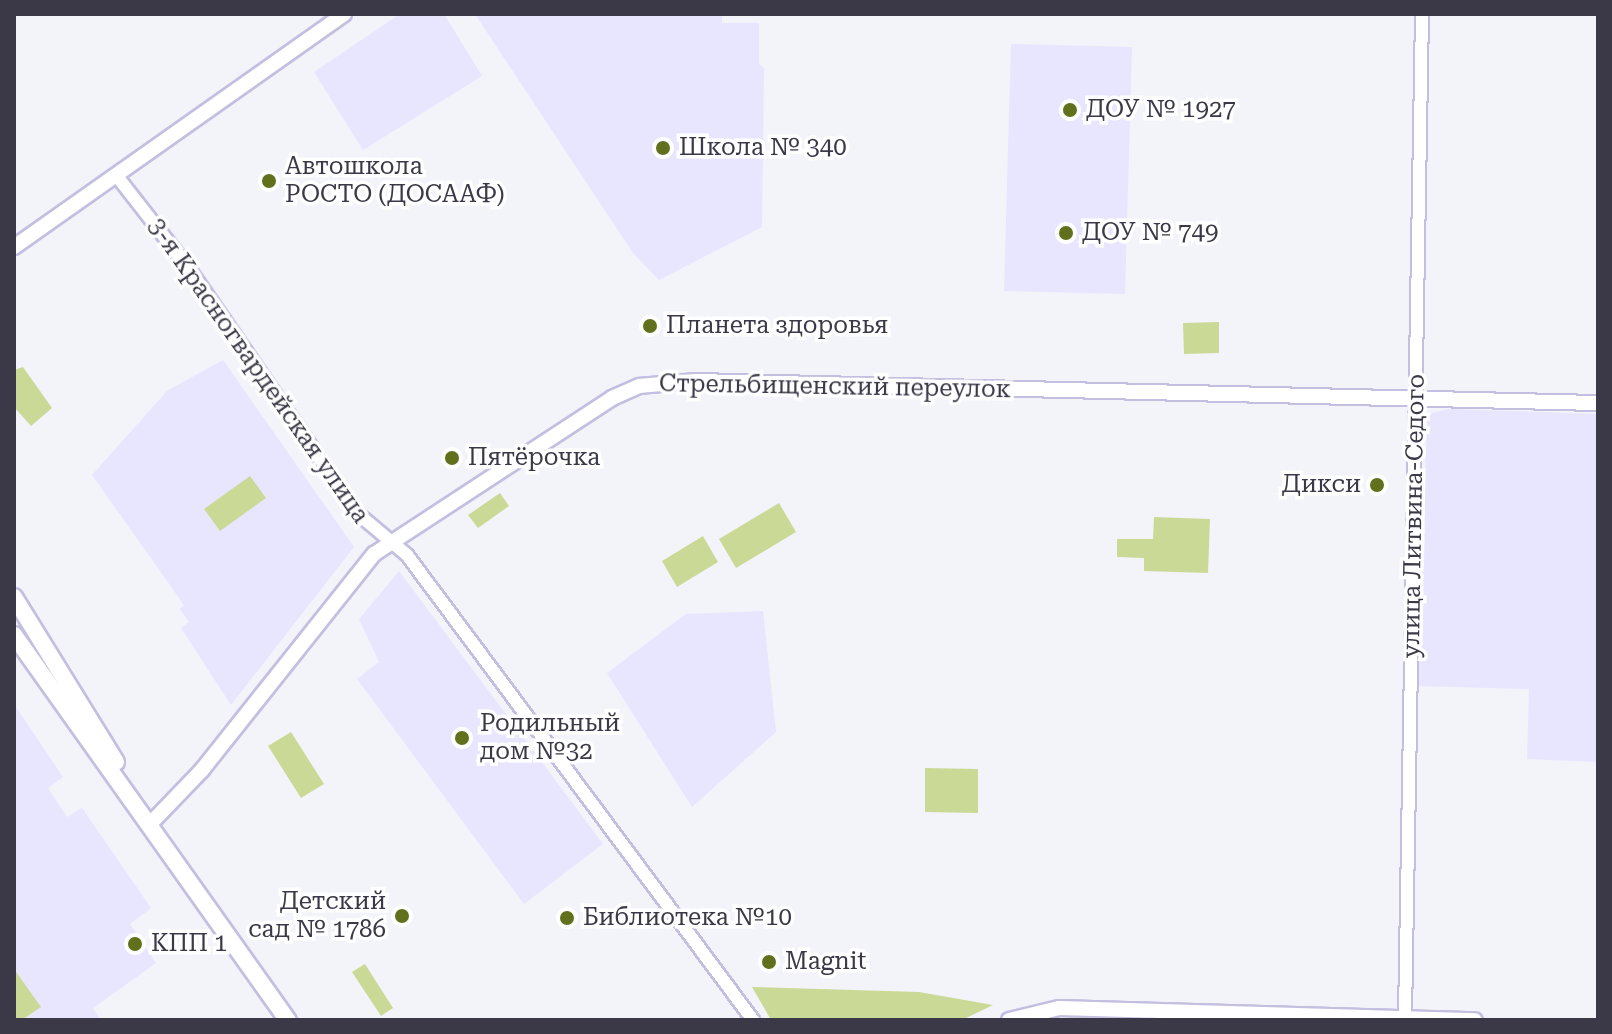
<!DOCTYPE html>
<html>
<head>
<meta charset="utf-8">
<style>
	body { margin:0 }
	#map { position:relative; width:1612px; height:1034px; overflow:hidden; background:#f3f3fa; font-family:"Roboto Serif",serif }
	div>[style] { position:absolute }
	.built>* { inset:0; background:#e8e5fe }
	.green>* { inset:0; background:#cada96 }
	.roads { filter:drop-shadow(2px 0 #c3bfe0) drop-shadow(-2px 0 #c3bfe0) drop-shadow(0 2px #c3bfe0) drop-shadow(0 -2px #c3bfe0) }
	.minor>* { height:12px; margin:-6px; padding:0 6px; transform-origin:6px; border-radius:6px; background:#fff }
	.tertiary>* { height:14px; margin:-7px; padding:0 7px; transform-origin:7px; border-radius:7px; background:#fff }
	.secondary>* { height:16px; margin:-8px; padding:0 8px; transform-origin:8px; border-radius:8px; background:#fff }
	.dots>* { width:22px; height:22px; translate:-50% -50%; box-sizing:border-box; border:4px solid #fff; border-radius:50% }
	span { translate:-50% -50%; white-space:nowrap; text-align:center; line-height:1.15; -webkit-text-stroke:7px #fff; paint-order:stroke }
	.poi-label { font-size:24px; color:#3b3947 }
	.left { translate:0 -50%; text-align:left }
	.right { translate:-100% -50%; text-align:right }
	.street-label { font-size:24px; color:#3b3947 }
	.frame { position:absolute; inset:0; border:16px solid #3b3947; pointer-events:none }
</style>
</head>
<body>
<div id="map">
	<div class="built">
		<i style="clip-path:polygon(400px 14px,444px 14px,482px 76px,363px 150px,314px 72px)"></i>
		<i style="clip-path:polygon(475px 14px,722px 14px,722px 23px,759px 23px,759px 64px,764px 68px,762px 227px,659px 280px,633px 253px)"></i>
		<i style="clip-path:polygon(1011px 44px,1132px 47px,1125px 294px,1004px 291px)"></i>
		<i style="clip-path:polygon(223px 360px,354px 547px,231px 705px,181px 628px,189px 622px,180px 609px,184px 605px,92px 475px,167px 391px)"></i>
		<i style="clip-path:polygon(1448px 409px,1598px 414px,1598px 762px,1527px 759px,1529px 689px,1418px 686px,1427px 420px,1432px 413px)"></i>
		<i style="clip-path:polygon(399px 571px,603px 844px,524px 904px,357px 679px,379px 662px,359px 619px)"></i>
		<i style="clip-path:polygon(763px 611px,776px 732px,692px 807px,607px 673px,686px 614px)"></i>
		<i style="clip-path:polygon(14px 704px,63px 777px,48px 788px,67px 817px,82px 808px,151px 908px,130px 924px,156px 963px,93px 1008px,101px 1020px,14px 1020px)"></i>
	</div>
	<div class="green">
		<i style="clip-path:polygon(1219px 322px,1219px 353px,1184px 354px,1183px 323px)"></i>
		<i style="clip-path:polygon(23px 367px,52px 408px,31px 426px,14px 407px,14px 370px)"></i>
		<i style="clip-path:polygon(250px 476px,266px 498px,220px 531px,204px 509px)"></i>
		<i style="clip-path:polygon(500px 493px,509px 506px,478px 528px,468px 515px)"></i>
		<i style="clip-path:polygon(779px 503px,796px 532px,736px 568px,719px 539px)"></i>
		<i style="clip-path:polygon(1154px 517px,1210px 519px,1208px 573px,1144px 571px,1144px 558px,1117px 557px,1117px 539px,1153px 539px)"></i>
		<i style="clip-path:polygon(703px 536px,718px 562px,677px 587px,662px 561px)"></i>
		<i style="clip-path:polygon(291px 732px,324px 784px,301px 798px,268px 746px)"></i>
		<i style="clip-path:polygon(925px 768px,978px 769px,978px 813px,925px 812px)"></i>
		<i style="clip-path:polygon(365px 964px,393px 1008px,381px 1016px,352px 972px)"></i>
		<i style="clip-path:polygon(14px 969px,41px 1007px,22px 1020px,14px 1020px)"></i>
		<i style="clip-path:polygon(752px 987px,919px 992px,993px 1005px,962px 1020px,771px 1020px)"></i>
	</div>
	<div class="roads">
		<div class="minor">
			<i style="left:116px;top:175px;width:117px;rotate:52deg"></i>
			<i style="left:188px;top:267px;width:298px;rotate:55.5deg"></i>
			<i style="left:357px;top:513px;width:65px;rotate:40deg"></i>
			<i style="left:407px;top:555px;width:580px;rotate:53.35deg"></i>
			<i style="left:1405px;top:1017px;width:1003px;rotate:-89.03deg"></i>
		</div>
		<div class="tertiary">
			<i style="left:14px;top:247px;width:404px;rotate:-35.2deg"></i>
			<i style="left:151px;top:823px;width:74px;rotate:-46.1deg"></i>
			<i style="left:202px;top:770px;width:276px;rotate:-51.5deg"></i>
			<i style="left:374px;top:554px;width:285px;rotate:-33.2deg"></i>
			<i style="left:612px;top:398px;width:30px;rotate:-24deg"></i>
			<i style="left:639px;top:386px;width:57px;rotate:-5deg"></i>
			<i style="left:696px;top:381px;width:902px;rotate:1.4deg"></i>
			<i style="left:1009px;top:1020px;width:51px;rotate:-13.5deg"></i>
			<i style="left:1059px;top:1008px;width:416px;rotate:1.7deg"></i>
		</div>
		<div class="secondary">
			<i style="left:14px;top:597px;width:194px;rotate:58.3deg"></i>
			<i style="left:14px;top:635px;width:473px;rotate:54.6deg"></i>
		</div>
	</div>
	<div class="dots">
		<i style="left:1070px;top:110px;background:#61701c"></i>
		<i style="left:663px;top:148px;background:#61701c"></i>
		<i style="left:269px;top:181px;background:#61701c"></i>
		<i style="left:1066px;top:233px;background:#61701c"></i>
		<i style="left:650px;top:326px;background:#61701c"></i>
		<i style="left:452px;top:458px;background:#61701c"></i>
		<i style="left:1377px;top:485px;background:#61701c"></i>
		<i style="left:462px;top:738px;background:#61701c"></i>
		<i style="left:402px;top:916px;background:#61701c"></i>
		<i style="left:567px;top:918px;background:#61701c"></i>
		<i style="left:135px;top:944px;background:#61701c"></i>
		<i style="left:769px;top:962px;background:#61701c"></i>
	</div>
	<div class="poi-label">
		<span class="left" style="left:1086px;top:110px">ДОУ № 1927</span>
		<span class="left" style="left:679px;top:148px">Школа № 340</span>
		<span class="left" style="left:285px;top:181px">Автошкола<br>РОСТО (ДОСААФ)</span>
		<span class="left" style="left:1082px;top:233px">ДОУ № 749</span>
		<span class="left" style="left:666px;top:326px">Планета здоровья</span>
		<span class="left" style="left:468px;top:458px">Пятёрочка</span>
		<span class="right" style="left:1361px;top:485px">Дикси</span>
		<span class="left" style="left:480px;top:738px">Родильный<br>дом №32</span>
		<span class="right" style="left:386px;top:916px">Детский<br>сад № 1786</span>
		<span class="left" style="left:583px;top:918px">Библиотека №10</span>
		<span class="left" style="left:151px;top:944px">КПП 1</span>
		<span class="left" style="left:785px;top:962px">Magnit</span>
	</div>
	<div class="street-label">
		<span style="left:258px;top:371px;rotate:55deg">3-я Красногвардейская улица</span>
		<span style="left:835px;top:387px;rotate:1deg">Стрельбищенский переулок</span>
		<span style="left:1414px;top:516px;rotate:-89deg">улица Литвина-Седого</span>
	</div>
	<div class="frame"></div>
</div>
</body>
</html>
